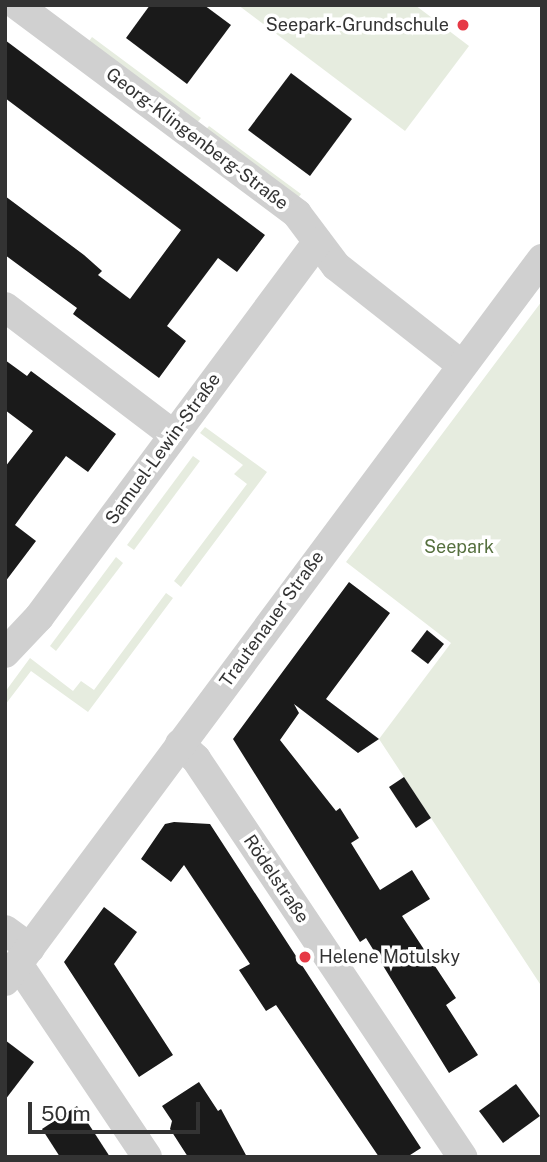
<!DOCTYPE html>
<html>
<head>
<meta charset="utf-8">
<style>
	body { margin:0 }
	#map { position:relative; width:547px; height:1162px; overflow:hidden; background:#fff; font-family:"Public Sans",sans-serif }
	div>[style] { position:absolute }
	.green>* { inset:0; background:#e6ecdf }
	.building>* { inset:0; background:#1a1a1a }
	.minor>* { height:30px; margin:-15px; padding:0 15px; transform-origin:15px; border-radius:15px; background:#d0d0d0 }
	.dots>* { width:19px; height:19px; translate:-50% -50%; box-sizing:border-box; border:4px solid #fff; border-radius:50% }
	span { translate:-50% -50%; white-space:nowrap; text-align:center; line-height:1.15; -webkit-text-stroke:7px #fff; paint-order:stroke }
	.poi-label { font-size:18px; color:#333 }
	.right { translate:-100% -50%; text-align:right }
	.left { translate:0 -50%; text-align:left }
	.street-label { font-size:18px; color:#333 }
	.park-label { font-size:18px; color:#56703f }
	.frame { position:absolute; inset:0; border:7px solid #333; pointer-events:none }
	.scale { position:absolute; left:28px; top:1102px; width:172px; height:32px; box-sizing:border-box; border:4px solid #333; border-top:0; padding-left:9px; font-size:21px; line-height:24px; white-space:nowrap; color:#333; -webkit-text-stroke:5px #fff; paint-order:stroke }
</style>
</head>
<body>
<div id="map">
	<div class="green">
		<i style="clip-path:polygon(238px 5px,415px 5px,469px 46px,405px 131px)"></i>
		<i style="clip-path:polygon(92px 37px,201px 118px,195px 125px,87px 44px)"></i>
		<i style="clip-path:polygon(209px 126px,301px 194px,296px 201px,204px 132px)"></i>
		<i style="clip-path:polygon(542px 301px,542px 987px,379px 739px,451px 643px,346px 562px)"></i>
		<i style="clip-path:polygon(205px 427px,267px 472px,181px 587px,174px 581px,247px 484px,234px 474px,243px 465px,200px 433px)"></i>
		<i style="clip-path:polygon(193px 456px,200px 461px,134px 550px,127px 545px)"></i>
		<i style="clip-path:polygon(116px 557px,123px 563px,56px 651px,50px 646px)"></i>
		<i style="clip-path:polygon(166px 593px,173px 598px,88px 712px,31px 671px,5px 705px,5px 692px,30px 658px,73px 691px,81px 681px,94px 690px)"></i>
	</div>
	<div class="building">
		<i style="clip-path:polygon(150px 5px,204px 5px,231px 25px,187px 84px,126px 38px)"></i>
		<i style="clip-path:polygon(5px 40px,265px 235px,237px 272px,218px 258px,167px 326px,186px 341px,159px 378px,73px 314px,77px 308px,5px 255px,5px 196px,84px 255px,102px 271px,98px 275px,130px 299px,181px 230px,5px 98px)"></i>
		<i style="clip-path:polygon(291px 73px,352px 119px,310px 176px,248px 130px)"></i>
		<i style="clip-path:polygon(5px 360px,27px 376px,31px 371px,116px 434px,88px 472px,66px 456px,34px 499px,15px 525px,36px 541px,5px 582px,5px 467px,33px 431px,5px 410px)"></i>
		<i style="clip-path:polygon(349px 582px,390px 613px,326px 699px,379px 739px,358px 753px,294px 704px,299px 713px,280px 740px,336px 811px,340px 808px,359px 838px,351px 843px,380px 890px,412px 870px,430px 899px,402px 916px,456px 998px,446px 1005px,478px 1055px,449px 1073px,366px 938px,360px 942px,233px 739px)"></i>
		<i style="clip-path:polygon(427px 630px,444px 644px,428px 664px,411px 651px)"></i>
		<i style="clip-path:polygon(404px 777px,431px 818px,416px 828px,389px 787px)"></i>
		<i style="clip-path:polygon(174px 822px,210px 824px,421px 1148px,407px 1157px,379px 1157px,276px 1005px,266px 1011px,239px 970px,250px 964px,184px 865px,171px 882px,141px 859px,165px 824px)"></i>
		<i style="clip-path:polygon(104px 907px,137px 932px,114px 964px,173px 1055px,139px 1077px,64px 962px)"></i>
		<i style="clip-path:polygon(5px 1040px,34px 1062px,5px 1100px)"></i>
		<i style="clip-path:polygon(199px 1082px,218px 1111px,221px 1109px,247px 1157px,188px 1157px,170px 1129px,172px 1121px,162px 1106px)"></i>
		<i style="clip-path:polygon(516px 1084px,540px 1116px,503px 1143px,479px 1111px)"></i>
		<i style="clip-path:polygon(77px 1106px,110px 1157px,60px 1157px,42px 1129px)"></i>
	</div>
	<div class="minor">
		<i style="left:17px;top:5px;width:349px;rotate:36.7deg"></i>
		<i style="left:297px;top:214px;width:65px;rotate:53.1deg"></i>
		<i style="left:336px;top:266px;width:160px;rotate:38.2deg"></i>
		<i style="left:5px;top:307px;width:208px;rotate:37.2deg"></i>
		<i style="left:5px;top:653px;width:50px;rotate:-46.6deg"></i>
		<i style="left:39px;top:617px;width:467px;rotate:-53.4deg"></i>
		<i style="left:180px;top:744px;width:22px;rotate:43deg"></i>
		<i style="left:196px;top:759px;width:479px;rotate:56.2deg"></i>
		<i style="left:5px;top:930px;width:31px;rotate:36deg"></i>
		<i style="left:18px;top:964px;width:232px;rotate:56.2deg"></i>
		<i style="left:5px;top:981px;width:900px;rotate:-53.36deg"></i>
	</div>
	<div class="dots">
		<i style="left:463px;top:25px;background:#e63946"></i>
		<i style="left:305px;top:957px;background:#e63946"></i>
	</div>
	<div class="poi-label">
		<span class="right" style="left:449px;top:25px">Seepark-Grundschule</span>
		<span class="left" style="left:319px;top:957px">Helene Motulsky</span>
	</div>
	<div class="street-label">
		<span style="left:197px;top:139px;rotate:37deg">Georg-Klingenberg-Straße</span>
		<span style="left:163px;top:449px;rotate:-54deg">Samuel-Lewin-Straße</span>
		<span style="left:272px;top:619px;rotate:-54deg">Trautenauer Straße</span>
		<span style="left:276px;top:879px;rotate:56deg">Rödelstraße</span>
	</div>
	<div class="park-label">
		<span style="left:459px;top:547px">Seepark</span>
	</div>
	<div class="frame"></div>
	<div class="scale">50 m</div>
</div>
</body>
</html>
